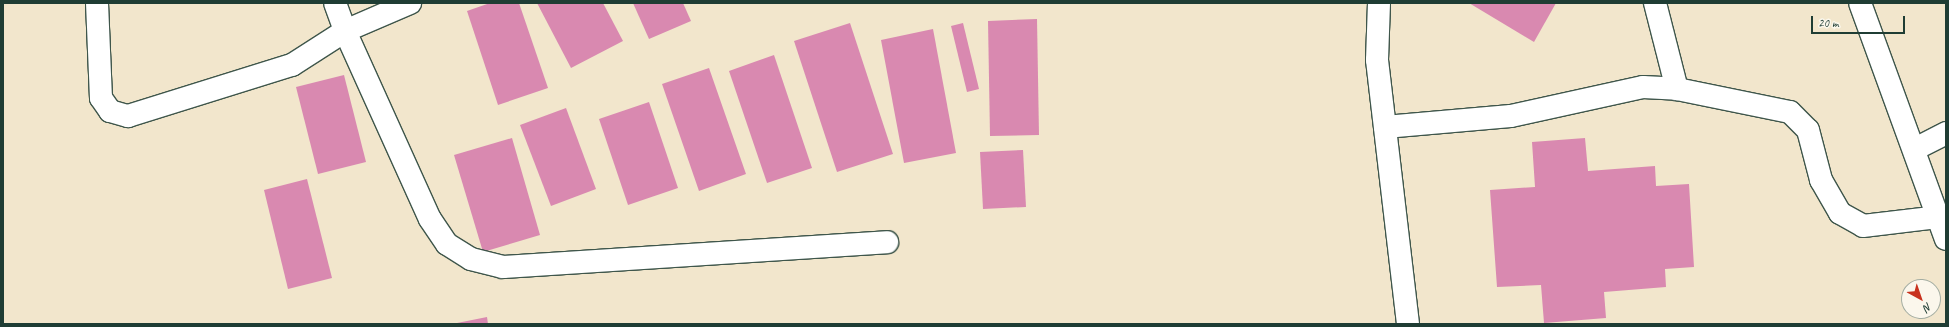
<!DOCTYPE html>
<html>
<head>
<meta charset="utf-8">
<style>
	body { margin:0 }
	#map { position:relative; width:1949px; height:327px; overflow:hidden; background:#f2e6cc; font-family:Caveat,sans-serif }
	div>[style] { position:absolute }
	.building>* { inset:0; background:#d989b0 }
	.roads { filter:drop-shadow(1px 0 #3f564b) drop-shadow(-1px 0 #3f564b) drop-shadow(0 1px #3f564b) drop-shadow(0 -1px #3f564b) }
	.minor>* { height:22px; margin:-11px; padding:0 11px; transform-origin:11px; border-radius:11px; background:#fff }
	.tertiary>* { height:22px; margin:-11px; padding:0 11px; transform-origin:11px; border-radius:11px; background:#fff }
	span { translate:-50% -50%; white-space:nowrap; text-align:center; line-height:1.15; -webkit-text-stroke:4px #fbf7ec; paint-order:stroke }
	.frame { position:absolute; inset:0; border:4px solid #1f3d34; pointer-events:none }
	.north { position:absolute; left:1901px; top:279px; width:40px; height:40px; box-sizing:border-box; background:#fbf7ec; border:1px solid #a3ada2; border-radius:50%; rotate:140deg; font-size:11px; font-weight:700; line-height:16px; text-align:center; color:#1f3d34 }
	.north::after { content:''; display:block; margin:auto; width:14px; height:18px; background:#c8321e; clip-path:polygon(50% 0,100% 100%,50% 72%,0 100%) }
	.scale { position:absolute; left:1811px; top:16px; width:94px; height:18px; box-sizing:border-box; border:2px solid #1f3d34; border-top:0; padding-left:5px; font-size:12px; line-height:14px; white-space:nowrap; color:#1f3d34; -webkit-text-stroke:3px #fbf7ec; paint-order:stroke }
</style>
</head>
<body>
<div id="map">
	<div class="building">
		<i style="clip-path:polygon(490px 3px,519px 3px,548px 88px,498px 105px,467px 11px)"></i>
		<i style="clip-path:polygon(537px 3px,603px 3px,623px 41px,571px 68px)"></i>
		<i style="clip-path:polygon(633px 3px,683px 3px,691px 21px,649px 39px)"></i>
		<i style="clip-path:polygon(1469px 3px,1556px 3px,1534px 42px)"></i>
		<i style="clip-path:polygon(1037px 19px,1039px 135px,990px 136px,988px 21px)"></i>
		<i style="clip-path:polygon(850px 23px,893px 154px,837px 172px,794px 41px)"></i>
		<i style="clip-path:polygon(963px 23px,979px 89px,967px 92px,951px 26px)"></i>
		<i style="clip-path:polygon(933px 29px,956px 153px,904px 163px,881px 40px)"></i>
		<i style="clip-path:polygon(774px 55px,812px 168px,767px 183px,729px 71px)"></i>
		<i style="clip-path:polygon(709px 68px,746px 174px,699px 191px,662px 84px)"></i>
		<i style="clip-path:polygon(344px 75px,366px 162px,318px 174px,296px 87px)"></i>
		<i style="clip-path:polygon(649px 102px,678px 188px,628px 205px,599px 119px)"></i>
		<i style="clip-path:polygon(566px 108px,596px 189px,551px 206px,520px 125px)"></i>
		<i style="clip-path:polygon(512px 138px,540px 235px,483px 252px,454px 155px)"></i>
		<i style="clip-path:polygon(1585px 138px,1588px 171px,1655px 166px,1656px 186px,1689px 184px,1694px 267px,1665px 269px,1666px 287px,1604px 292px,1606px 318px,1544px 323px,1541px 285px,1497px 287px,1490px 190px,1535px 187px,1532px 142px)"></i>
		<i style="clip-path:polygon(1023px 150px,1026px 207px,983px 209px,980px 152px)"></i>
		<i style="clip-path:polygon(307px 179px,332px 278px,288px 289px,264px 190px)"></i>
		<i style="clip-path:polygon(487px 317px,488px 324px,457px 324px,457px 323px)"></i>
	</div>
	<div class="roads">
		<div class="minor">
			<i style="left:97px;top:3px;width:95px;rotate:87.6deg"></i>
			<i style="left:101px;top:98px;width:16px;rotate:55deg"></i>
			<i style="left:110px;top:111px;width:19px;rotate:16deg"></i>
			<i style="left:128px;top:116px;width:172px;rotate:-17.3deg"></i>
			<i style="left:292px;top:65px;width:63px;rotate:-32.7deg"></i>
			<i style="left:345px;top:31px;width:206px;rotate:65.7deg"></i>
			<i style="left:430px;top:219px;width:30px;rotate:56deg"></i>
			<i style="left:447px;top:244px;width:28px;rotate:32deg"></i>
			<i style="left:471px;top:259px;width:33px;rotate:14deg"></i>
			<i style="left:503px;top:267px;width:385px;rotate:-3.7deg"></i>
			<i style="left:335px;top:3px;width:30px;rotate:70deg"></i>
			<i style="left:345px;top:31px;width:71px;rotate:-23.3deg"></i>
			<i style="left:1379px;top:3px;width:57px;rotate:92deg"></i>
			<i style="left:1377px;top:60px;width:266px;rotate:83.3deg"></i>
			<i style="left:1655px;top:3px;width:89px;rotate:75.7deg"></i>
			<i style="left:1385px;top:127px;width:126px;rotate:-5deg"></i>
			<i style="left:1511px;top:116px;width:135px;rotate:-12.4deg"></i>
			<i style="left:1643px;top:87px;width:34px;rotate:3deg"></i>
			<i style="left:1677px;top:89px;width:115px;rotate:11.5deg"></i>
			<i style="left:1790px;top:112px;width:25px;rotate:45deg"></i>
			<i style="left:1808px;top:130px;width:52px;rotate:75.4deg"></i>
			<i style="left:1821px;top:180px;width:38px;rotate:60deg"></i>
			<i style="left:1840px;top:213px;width:26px;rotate:29deg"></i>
			<i style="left:1863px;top:226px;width:77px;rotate:-6.8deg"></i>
			<i style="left:1915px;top:149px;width:35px;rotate:-27deg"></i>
		</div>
		<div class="tertiary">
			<i style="left:1860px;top:3px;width:251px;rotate:70deg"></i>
		</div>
	</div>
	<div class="frame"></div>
	<div class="north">N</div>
	<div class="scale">20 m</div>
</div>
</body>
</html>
